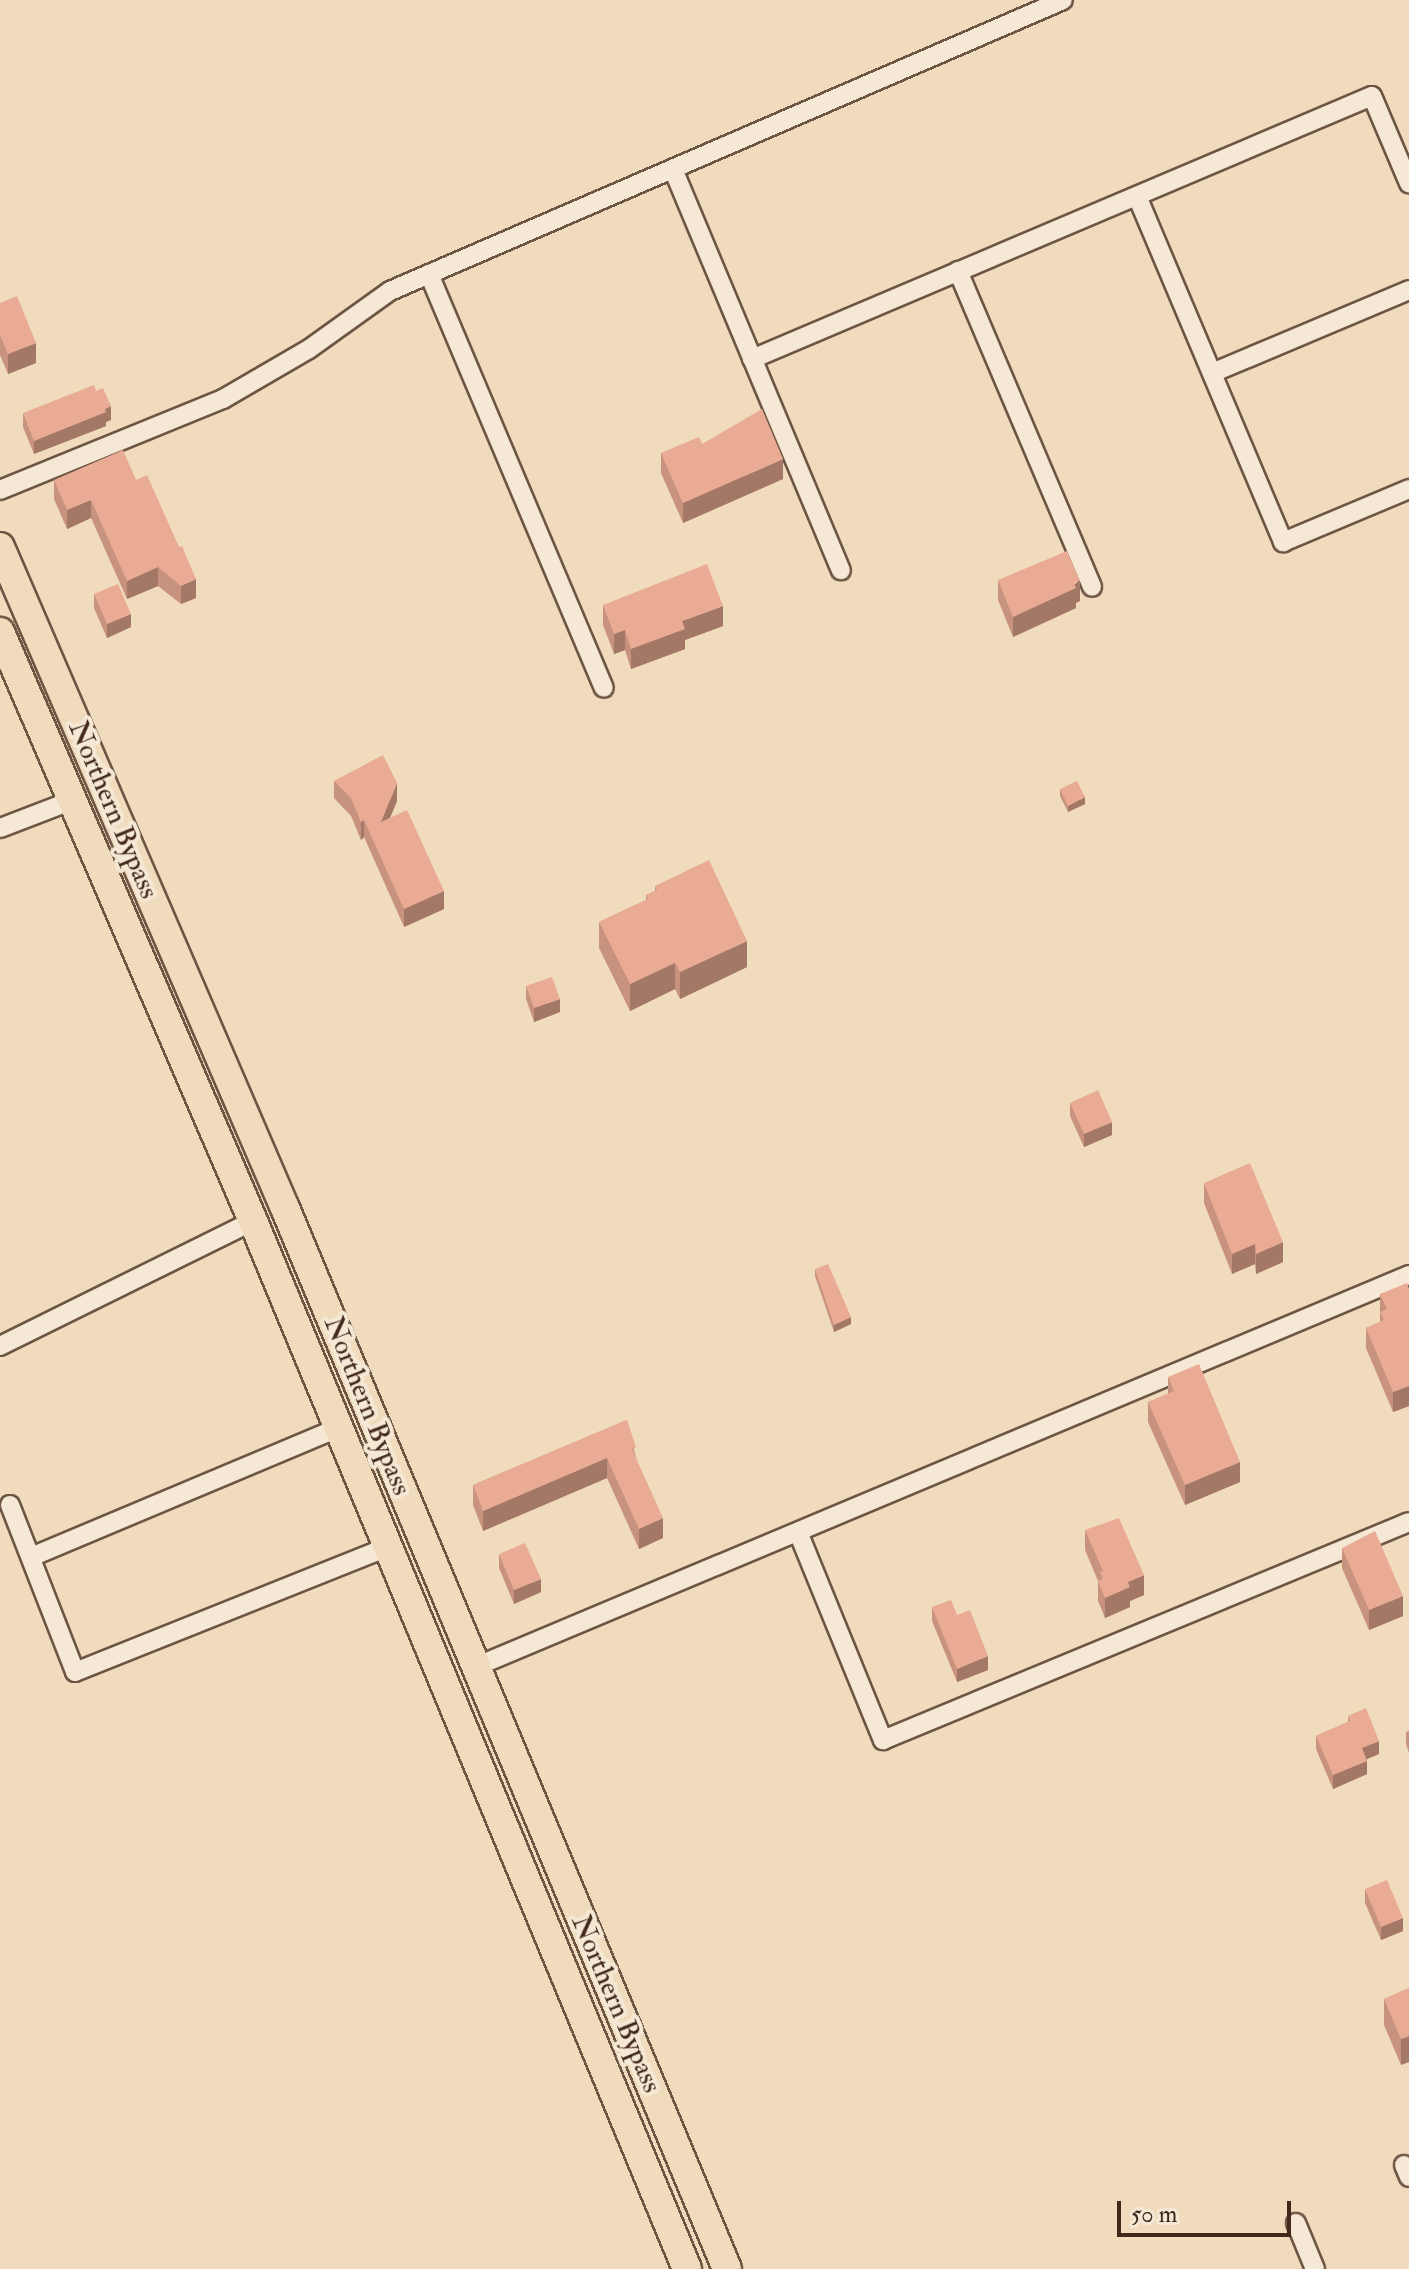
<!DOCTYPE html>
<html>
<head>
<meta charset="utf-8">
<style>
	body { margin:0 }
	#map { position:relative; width:1409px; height:2269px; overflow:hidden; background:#f0dcbd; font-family:"IM FELL Double Pica",serif }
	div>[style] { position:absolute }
	.roads { filter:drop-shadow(2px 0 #6d5544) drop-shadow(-2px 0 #6d5544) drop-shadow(0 2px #6d5544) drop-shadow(0 -2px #6d5544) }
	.minor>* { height:18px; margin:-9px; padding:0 9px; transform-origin:9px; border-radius:9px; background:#f5e8d4 }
	.primary>* { height:28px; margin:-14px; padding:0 14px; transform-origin:14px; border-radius:14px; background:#f0dcbd }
	.wall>* { inset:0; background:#c8937e }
	.shaded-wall>* { inset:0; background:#a37867 }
	.building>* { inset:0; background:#e9ab93 }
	span { translate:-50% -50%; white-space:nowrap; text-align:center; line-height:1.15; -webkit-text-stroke:8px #f5e8d4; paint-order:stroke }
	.street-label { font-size:28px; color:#41281b }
	.scale { position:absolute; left:1117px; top:2201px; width:174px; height:36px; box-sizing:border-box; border:4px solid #41281b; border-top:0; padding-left:10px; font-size:24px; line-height:28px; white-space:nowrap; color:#41281b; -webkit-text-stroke:6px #f5e8d4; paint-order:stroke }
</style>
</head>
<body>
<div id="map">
	<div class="roads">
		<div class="minor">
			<i style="left:673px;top:169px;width:435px;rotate:67.3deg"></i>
			<i style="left:1137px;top:196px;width:376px;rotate:67.1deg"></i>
			<i style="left:1283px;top:542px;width:137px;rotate:-22.8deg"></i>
			<i style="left:958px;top:271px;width:343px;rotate:67deg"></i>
			<i style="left:429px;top:274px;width:449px;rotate:67.1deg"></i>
			<i style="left:752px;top:359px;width:673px;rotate:-22.99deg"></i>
			<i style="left:1372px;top:96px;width:95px;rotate:67deg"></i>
			<i style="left:1212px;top:373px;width:214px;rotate:-22.8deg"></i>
			<i style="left:0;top:490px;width:241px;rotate:-22.2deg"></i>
			<i style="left:223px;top:399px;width:99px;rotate:-30.2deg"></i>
			<i style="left:309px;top:349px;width:100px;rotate:-35.6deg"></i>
			<i style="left:390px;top:291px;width:733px;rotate:-23.38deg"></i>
			<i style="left:0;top:828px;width:78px;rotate:-21deg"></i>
			<i style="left:0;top:1346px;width:282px;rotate:-26.3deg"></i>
			<i style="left:10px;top:1505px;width:179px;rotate:68.7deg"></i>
			<i style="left:75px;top:1672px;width:337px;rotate:-21.8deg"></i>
			<i style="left:798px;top:1532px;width:225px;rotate:67.8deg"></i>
			<i style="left:883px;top:1740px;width:569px;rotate:-22.51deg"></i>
			<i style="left:31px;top:1557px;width:333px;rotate:-22.8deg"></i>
			<i style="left:475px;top:1667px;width:1013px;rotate:-22.77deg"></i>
			<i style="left:1404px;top:2165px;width:13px;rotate:67deg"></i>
			<i style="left:1296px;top:2223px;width:50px;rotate:67.6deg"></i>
		</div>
		<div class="primary">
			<i style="left:0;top:547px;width:720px;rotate:66.68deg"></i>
			<i style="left:285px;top:1208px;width:1149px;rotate:67.38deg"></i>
			<i style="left:0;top:632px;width:641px;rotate:66.75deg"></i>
			<i style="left:253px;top:1221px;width:1134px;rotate:67.5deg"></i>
		</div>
	</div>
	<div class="wall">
		<i style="clip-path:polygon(0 303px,36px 363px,8px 374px,0 355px)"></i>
		<i style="clip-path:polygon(23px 413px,111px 420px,106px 422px,106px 426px,34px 454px,23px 427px)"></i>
		<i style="clip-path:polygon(661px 453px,783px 479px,683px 523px,661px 473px)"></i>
		<i style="clip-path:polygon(54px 480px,136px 480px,196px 598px,181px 604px,158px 586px,127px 599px,91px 518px,67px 529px,54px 499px)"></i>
		<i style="clip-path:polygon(998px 580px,1080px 601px,1076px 603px,1076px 608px,1013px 637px,998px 600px)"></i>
		<i style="clip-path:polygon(94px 594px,131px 627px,107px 638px,94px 608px)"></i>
		<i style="clip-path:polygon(603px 605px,723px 626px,685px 640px,685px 649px,631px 669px,625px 650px,614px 654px,603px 625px)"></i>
		<i style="clip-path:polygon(334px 781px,397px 801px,390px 818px,444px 909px,404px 927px,364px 837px,361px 840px,351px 816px,334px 798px)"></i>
		<i style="clip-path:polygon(1060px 789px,1085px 804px,1068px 812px,1060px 796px)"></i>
		<i style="clip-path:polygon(655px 886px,747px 967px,680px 999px,675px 989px,630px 1011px,599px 948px,599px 922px,646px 900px,646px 895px,655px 891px)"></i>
		<i style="clip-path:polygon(526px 986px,560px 1012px,534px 1022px,526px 999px)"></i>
		<i style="clip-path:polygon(1070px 1103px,1112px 1135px,1084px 1147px,1070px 1116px)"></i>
		<i style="clip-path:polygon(1204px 1183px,1283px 1262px,1256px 1274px,1255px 1264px,1232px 1274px,1204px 1203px)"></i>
		<i style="clip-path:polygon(815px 1269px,851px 1324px,834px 1332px,815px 1276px)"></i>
		<i style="clip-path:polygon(1409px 1289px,1409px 1406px,1393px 1412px,1366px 1348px,1366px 1328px,1380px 1322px,1380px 1294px)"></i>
		<i style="clip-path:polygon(1168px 1377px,1240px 1482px,1185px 1505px,1148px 1422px,1148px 1402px,1168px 1394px)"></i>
		<i style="clip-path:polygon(627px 1420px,636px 1458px,663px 1538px,639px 1549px,607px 1478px,483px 1531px,473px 1505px,473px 1485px)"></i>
		<i style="clip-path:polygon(1085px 1530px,1144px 1595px,1130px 1601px,1130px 1607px,1105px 1618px,1098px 1601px,1098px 1581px,1085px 1550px)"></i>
		<i style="clip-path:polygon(1342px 1548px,1403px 1616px,1369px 1630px,1342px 1568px)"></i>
		<i style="clip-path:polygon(499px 1554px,541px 1592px,514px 1604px,499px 1568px)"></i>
		<i style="clip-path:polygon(932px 1607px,957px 1615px,988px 1670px,957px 1682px,932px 1621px)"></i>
		<i style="clip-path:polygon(1348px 1716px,1379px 1754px,1367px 1759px,1367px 1774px,1333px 1789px,1316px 1749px,1316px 1736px,1348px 1722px)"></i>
		<i style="clip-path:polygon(1409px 1731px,1409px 1753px,1406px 1744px,1406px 1732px)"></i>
		<i style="clip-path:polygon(1365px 1889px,1403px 1931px,1381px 1940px,1365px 1903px)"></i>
		<i style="clip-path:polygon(1409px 1988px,1401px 2065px,1384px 2025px,1384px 1999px)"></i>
	</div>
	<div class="shaded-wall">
		<i style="clip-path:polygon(36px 343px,36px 363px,8px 374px,8px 354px)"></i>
		<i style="clip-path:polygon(111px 406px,111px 420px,106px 422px,106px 426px,34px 454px,34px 441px)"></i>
		<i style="clip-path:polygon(783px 459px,783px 479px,683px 523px,683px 503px)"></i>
		<i style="clip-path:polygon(91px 500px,91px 518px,67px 529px,67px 510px)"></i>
		<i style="clip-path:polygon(158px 567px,158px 586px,127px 599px,127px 581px)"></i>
		<i style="clip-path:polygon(196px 579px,196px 598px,181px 604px,181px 586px)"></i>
		<i style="clip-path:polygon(1080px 581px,1080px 601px,1076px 603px,1076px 608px,1013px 637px,1013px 617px)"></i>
		<i style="clip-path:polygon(723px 606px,723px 626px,685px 640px,685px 649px,631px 669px,631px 649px,682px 621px)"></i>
		<i style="clip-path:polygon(131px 614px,131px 627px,107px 638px,107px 624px)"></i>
		<i style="clip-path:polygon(625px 630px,625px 650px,614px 654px,614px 634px)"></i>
		<i style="clip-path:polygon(397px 783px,397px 801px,381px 839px,381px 822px)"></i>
		<i style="clip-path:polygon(1085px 797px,1085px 804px,1068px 812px,1068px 806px)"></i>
		<i style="clip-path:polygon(364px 820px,364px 837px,361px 840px,361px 822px)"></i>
		<i style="clip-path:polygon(444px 891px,444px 909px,404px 927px,404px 909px)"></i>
		<i style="clip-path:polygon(747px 941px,747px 967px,680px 999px,680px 972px)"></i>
		<i style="clip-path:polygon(675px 963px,675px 989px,630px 1011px,630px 984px)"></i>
		<i style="clip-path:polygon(560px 999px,560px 1012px,534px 1022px,534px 1008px)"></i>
		<i style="clip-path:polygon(1112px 1122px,1112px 1135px,1084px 1147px,1084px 1134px)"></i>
		<i style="clip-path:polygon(1283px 1242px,1283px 1262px,1256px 1274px,1256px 1254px)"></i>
		<i style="clip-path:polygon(1255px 1244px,1255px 1264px,1232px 1274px,1232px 1254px)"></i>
		<i style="clip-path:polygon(851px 1317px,851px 1324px,834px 1332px,834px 1325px)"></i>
		<i style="clip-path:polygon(1409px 1386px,1409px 1406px,1393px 1412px,1393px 1392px)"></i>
		<i style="clip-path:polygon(607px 1458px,607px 1478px,483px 1531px,483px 1511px)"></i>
		<i style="clip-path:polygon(1240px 1462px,1240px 1482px,1185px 1505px,1185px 1485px)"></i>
		<i style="clip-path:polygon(663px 1518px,663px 1538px,639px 1549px,639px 1529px)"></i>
		<i style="clip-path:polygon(1144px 1575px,1144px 1595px,1130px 1601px,1130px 1607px,1105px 1618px,1105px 1598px,1128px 1582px)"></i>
		<i style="clip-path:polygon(541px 1579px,541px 1592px,514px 1604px,514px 1590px)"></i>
		<i style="clip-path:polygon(1403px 1596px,1403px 1616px,1369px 1630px,1369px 1610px)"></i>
		<i style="clip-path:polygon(988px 1656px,988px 1670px,957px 1682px,957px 1669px)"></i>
		<i style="clip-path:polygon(1379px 1741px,1379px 1754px,1362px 1761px,1362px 1748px)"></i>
		<i style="clip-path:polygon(1367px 1761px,1367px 1774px,1333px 1789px,1333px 1775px)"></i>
		<i style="clip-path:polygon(1403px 1918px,1403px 1931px,1381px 1940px,1381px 1927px)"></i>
		<i style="clip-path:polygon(1409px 2036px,1409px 2062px,1401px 2065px,1401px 2039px)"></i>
	</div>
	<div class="building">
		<i style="clip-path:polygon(17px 296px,36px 343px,8px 354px,0 335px,0 303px)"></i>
		<i style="clip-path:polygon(94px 385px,96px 391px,103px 388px,111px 406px,105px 409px,106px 412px,34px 441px,23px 413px)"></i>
		<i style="clip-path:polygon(762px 409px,783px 459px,683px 503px,661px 453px,699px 437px,702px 444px)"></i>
		<i style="clip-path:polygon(123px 450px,136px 480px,147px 475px,179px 547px,182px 546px,196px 579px,181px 586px,158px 567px,127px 581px,91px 500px,67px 510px,54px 480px)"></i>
		<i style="clip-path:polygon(1067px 551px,1080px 581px,1074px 583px,1076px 588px,1013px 617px,998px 580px)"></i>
		<i style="clip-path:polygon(707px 564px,723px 606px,682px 621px,685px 629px,631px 649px,625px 630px,614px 634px,603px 605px)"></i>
		<i style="clip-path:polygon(118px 584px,131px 614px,107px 624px,94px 594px)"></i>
		<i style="clip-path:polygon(383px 755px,397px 783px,381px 822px,407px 810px,444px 891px,404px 909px,364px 820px,361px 822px,351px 798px,334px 781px)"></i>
		<i style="clip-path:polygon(1077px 781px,1085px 797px,1068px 806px,1060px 789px)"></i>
		<i style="clip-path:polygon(709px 860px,747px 941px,680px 972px,675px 963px,630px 984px,599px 922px,648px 899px,646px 895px,657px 890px,655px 886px)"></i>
		<i style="clip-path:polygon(552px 977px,560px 999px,534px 1008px,526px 986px)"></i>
		<i style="clip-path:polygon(1098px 1090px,1112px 1122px,1084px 1134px,1070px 1103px)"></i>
		<i style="clip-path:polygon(1250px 1163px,1283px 1242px,1256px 1254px,1255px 1244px,1232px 1254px,1204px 1183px)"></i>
		<i style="clip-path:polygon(828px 1264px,851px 1317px,834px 1325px,815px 1269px)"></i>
		<i style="clip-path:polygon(1407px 1283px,1409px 1289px,1409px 1386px,1393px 1392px,1366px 1328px,1384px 1320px,1380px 1312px,1387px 1309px,1380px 1294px)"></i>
		<i style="clip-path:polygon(1199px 1364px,1240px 1462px,1185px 1485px,1148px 1402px,1174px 1391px,1168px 1377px)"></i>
		<i style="clip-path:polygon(627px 1420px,636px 1447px,632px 1449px,663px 1518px,639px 1529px,607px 1458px,483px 1511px,473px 1485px)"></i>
		<i style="clip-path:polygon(1119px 1518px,1144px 1575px,1128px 1582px,1130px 1587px,1105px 1598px,1098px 1581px,1103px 1579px,1100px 1572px,1103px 1571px,1085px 1530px)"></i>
		<i style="clip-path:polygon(1375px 1531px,1403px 1596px,1369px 1610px,1342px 1548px)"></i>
		<i style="clip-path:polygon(525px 1543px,541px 1579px,514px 1590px,499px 1554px)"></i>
		<i style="clip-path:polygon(951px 1600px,957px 1615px,970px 1610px,988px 1656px,957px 1669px,932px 1607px)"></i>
		<i style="clip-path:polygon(1366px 1708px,1379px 1741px,1362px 1748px,1367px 1761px,1333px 1775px,1316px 1736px,1350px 1721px,1348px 1716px)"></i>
		<i style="clip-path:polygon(1387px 1880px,1403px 1918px,1381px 1927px,1365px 1889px)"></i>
		<i style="clip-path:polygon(1409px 1988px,1409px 2036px,1401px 2039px,1384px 1999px)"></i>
	</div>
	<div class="street-label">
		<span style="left:113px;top:810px;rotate:67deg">Northern Bypass</span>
		<span style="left:367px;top:1406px;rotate:68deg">Northern Bypass</span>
		<span style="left:616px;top:2004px;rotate:67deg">Northern Bypass</span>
	</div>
	<div class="scale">50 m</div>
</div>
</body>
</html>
